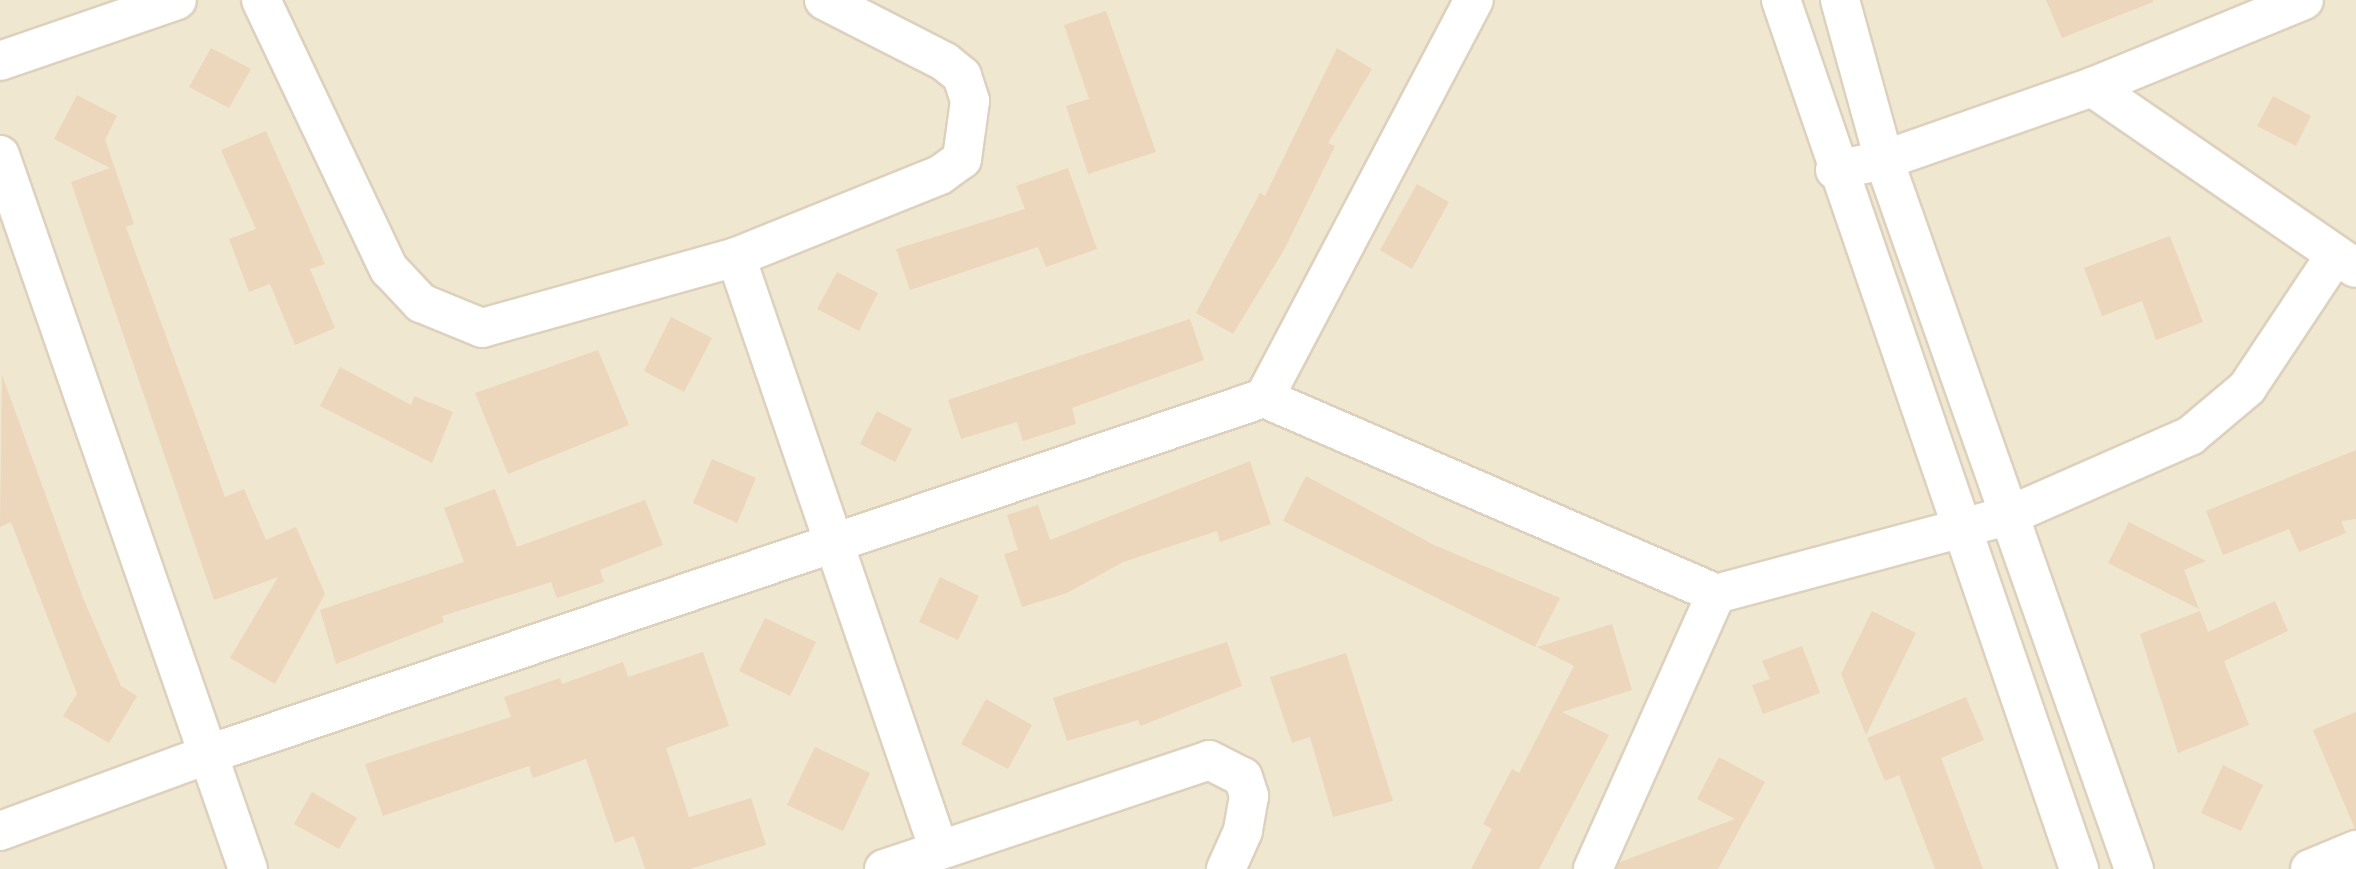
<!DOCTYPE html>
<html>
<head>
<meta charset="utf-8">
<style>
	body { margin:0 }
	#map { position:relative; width:2356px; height:869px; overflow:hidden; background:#faf4e2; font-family:Roboto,sans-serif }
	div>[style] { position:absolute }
	.residential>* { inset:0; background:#f0e7d1 }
	.building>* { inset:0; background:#ecd6bc }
	.roads { filter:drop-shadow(2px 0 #ddd1be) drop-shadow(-2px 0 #ddd1be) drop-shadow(0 2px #ddd1be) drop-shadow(0 -2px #ddd1be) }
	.minor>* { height:38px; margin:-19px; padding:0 19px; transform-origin:19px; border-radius:19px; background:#fff }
	.tertiary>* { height:38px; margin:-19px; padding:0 19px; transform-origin:19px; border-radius:19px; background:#fff }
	span { translate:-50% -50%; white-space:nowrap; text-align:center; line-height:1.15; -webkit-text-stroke:5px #fdf8e7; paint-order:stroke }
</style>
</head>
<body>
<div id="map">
	<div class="residential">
		<i style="clip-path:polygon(0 0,2356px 0,2356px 869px,0 869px)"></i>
	</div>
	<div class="building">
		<i style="clip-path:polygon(2046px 0,2153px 0,2153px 2px,2062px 38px)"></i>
		<i style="clip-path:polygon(1106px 11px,1156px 152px,1088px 174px,1066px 106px,1089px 99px,1064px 25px)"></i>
		<i style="clip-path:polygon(211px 48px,251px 69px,229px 108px,189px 87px)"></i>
		<i style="clip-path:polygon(1337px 48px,1372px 69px,1328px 143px,1335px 146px,1284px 250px,1233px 334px,1196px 313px,1260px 193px,1265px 196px)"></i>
		<i style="clip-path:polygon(77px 95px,117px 116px,105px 140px,134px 224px,126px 227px,225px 497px,244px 489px,266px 540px,296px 527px,325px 594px,275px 684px,230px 658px,278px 577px,214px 600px,71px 182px,110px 168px,54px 139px)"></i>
		<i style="clip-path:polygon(2273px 96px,2311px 116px,2296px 146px,2257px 126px)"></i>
		<i style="clip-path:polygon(266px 131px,325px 264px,310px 269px,335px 328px,295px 345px,270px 284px,249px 292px,229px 239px,256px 229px,221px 150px)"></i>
		<i style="clip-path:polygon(1068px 168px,1097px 249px,1046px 267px,1038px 247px,910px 290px,896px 249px,1025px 209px,1016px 186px)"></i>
		<i style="clip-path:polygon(1417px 184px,1449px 202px,1412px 269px,1380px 250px)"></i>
		<i style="clip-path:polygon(2170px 236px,2203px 322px,2156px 340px,2142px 301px,2102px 316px,2084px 268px)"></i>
		<i style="clip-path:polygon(837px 272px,878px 293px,859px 331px,817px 309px)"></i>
		<i style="clip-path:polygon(671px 317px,712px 338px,684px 392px,644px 371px)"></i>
		<i style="clip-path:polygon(1190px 319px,1204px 360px,1072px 408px,1076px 424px,1023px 441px,1017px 422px,961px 439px,948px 400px)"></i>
		<i style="clip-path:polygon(598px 350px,629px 425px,508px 474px,475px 393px)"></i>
		<i style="clip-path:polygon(340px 367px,411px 405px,414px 396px,453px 412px,432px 463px,320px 406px)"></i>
		<i style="clip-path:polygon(2px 375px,83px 598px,121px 686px,137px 696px,109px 743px,63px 716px,77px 694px,11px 522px,0 527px)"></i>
		<i style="clip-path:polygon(877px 411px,912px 429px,895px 462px,860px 444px)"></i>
		<i style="clip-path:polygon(2356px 450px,2356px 519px,2341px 521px,2346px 533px,2299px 552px,2289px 529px,2223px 555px,2206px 511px)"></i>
		<i style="clip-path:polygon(712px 459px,756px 478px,737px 523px,693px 503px)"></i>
		<i style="clip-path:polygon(1250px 461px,1271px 524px,1220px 542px,1217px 531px,1123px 562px,1067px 593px,1022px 607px,1004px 554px,1018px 550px,1007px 515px,1038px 505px,1050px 540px)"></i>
		<i style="clip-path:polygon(1306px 476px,1434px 545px,1560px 598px,1535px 647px,1283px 521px)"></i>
		<i style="clip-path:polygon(495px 489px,517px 547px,645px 500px,663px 545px,600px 570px,604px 582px,557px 598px,551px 582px,442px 616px,444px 622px,336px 664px,320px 610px,464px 562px,444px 508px)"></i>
		<i style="clip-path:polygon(2129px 522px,2206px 561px,2184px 570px,2199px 609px,2108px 563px)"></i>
		<i style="clip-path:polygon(940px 577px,979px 596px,958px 640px,919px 622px)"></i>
		<i style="clip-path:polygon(2275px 601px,2288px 631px,2224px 661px,2249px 725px,2178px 753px,2140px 634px,2200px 611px,2208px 632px)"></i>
		<i style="clip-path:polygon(1872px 611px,1916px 633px,1866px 735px,1841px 674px)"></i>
		<i style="clip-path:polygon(765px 618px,816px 642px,790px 696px,739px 671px)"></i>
		<i style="clip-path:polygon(1612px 624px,1632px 690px,1562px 712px,1609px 735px,1539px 869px,1471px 869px,1492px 829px,1483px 824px,1512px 769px,1519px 773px,1574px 666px,1537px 647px)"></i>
		<i style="clip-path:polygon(1227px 642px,1242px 686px,1140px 726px,1138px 720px,1067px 741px,1053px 698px)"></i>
		<i style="clip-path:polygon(1802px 646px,1820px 693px,1763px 714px,1752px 685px,1770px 679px,1762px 661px)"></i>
		<i style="clip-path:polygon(703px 652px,729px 726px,666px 748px,689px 817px,751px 798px,766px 845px,690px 869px,645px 869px,634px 836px,615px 843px,586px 759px,533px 778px,529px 766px,383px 816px,365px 764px,511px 717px,504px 697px,560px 678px,562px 684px,623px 662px,628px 677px)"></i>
		<i style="clip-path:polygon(1346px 653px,1393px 801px,1333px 817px,1310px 737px,1292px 743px,1270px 677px)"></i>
		<i style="clip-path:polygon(1966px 697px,1984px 740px,1941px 758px,1983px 869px,1935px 869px,1899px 775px,1885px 781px,1867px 738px)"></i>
		<i style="clip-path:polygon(986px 699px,1032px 725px,1008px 769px,961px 744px)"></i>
		<i style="clip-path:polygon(2356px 712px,2356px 829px,2355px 829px,2313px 730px)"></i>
		<i style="clip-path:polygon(815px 747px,870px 773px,843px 831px,787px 805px)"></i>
		<i style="clip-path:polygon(1719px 757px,1765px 782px,1718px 869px,1617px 869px,1620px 862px,1735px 819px,1697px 799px)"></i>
		<i style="clip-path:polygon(2223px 765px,2263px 785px,2241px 831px,2201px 813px)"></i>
		<i style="clip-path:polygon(312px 792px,357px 818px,339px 849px,294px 824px)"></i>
	</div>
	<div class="roads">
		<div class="minor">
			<i style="left:261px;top:0;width:298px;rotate:64.6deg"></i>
			<i style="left:389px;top:269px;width:47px;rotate:46.7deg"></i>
			<i style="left:421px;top:303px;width:66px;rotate:22.3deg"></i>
			<i style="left:482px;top:328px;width:264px;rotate:-15.6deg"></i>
			<i style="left:824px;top:0;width:136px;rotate:27.1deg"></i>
			<i style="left:945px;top:62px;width:22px;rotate:39deg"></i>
			<i style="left:962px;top:76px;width:26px;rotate:72deg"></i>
			<i style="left:970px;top:101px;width:59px;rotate:97.9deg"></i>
			<i style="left:962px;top:159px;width:27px;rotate:144deg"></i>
			<i style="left:940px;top:175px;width:220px;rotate:158.1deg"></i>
			<i style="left:736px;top:257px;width:624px;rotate:71.1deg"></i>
			<i style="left:0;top:61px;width:187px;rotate:-19deg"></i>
			<i style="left:2092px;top:87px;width:319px;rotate:34.5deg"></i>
			<i style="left:0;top:155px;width:756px;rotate:70.85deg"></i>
			<i style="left:1835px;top:170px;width:50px;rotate:-11.5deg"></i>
			<i style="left:1884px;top:160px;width:220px;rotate:-19.3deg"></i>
			<i style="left:2092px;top:87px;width:229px;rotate:-22.3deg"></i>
			<i style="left:1264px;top:398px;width:493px;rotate:23.4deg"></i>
			<i style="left:0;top:831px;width:223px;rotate:-20.2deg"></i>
			<i style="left:209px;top:754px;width:1113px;rotate:-18.65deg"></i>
			<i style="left:1264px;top:398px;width:450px;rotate:-62.2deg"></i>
			<i style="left:884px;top:869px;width:343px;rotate:-18.5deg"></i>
			<i style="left:1209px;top:760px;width:38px;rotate:27deg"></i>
			<i style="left:1243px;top:777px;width:20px;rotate:72deg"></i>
			<i style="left:1249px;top:796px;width:36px;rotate:100deg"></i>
			<i style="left:1243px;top:831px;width:42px;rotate:114.1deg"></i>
			<i style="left:1593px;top:869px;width:301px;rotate:-65.9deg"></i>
			<i style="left:1716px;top:594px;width:304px;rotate:-15deg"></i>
			<i style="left:2010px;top:515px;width:197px;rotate:-23.7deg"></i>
			<i style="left:2190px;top:436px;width:75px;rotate:-40.1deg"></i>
			<i style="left:2247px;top:388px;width:157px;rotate:-56.4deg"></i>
			<i style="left:2310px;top:869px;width:50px;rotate:-22.4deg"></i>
		</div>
		<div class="tertiary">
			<i style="left:1781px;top:0;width:919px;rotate:71.07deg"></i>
			<i style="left:1840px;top:0;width:166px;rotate:74.6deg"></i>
			<i style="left:1884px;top:160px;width:752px;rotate:70.58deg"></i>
		</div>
	</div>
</div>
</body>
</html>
